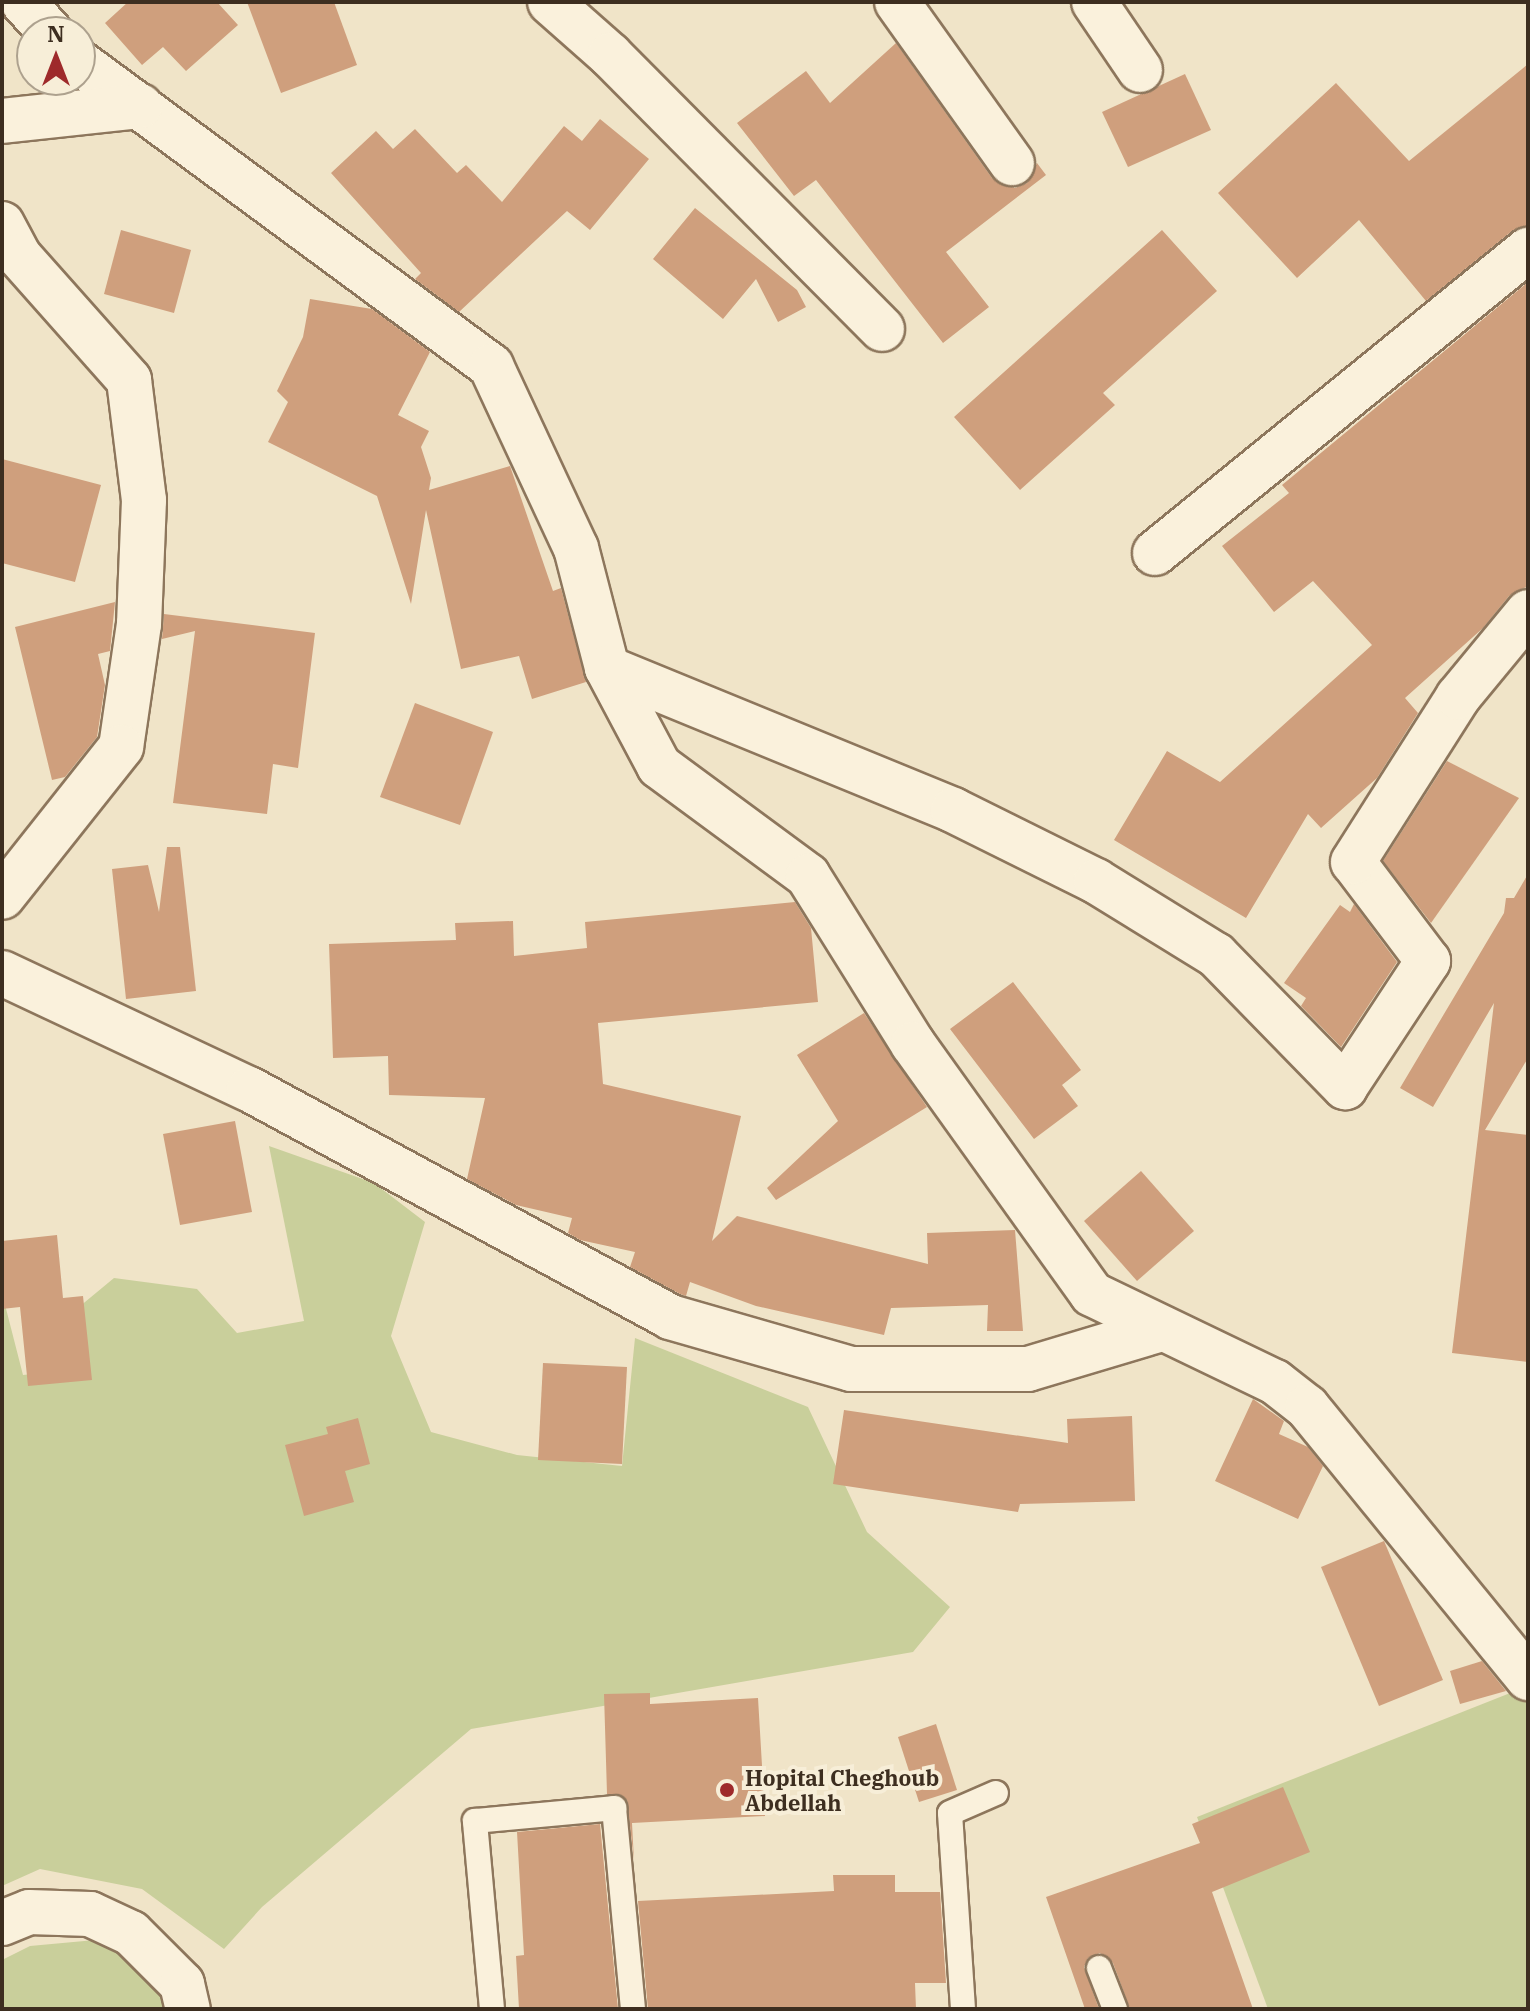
<!DOCTYPE html>
<html>
<head>
<meta charset="utf-8">
<style>
	body { margin:0 }
	#map { position:relative; width:1530px; height:2011px; overflow:hidden; background:#f0e4c8; font-family:"IBM Plex Serif",serif }
	div>[style] { position:absolute }
	.green>* { inset:0; background:#c9cf9b }
	.building>* { inset:0; background:#cf9f7d }
	.roads { filter:drop-shadow(2px 0 #8d765c) drop-shadow(-2px 0 #8d765c) drop-shadow(0 2px #8d765c) drop-shadow(0 -2px #8d765c) }
	.lane>* { height:24px; margin:-12px; padding:0 12px; transform-origin:12px; border-radius:12px; background:#faf1dc }
	.street>* { height:44px; margin:-22px; padding:0 22px; transform-origin:22px; border-radius:22px; background:#faf1dc }
	.secondary>* { height:44px; margin:-22px; padding:0 22px; transform-origin:22px; border-radius:22px; background:#faf1dc }
	.dots>* { width:22px; height:22px; translate:-50% -50%; box-sizing:border-box; border:4px solid #f7eed8; border-radius:50% }
	span { translate:-50% -50%; white-space:nowrap; text-align:center; line-height:1.15; -webkit-text-stroke:8px #f7eed8; paint-order:stroke }
	.poi-label { font-size:22px; color:#3d2e20; font-weight:700 }
	.left { translate:0 -50%; text-align:left }
	.frame { position:absolute; inset:0; border:4px solid #3d2e20; pointer-events:none }
	.north { position:absolute; left:16px; top:16px; width:80px; height:80px; box-sizing:border-box; background:#f7eed8; border:2px solid #ada18e; border-radius:50%; rotate:0deg; font-size:22px; font-weight:700; line-height:32px; text-align:center; color:#3d2e20 }
	.north::after { content:''; display:block; margin:auto; width:28px; height:36px; background:#9e2a2b; clip-path:polygon(50% 0,100% 100%,50% 72%,0 100%) }
</style>
</head>
<body>
<div id="map">
	<div class="green">
		<i style="clip-path:polygon(269px 1146px,374px 1183px,425px 1222px,391px 1336px,431px 1432px,517px 1455px,622px 1466px,635px 1338px,808px 1407px,867px 1532px,950px 1607px,913px 1652px,471px 1729px,262px 1907px,224px 1949px,142px 1889px,40px 1869px,2px 1886px,2px 1293px,23px 1375px,88px 1368px,79px 1307px,114px 1278px,197px 1289px,237px 1333px,304px 1321px)"></i>
		<i style="clip-path:polygon(1528px 1686px,1528px 2009px,1268px 2009px,1197px 1817px)"></i>
		<i style="clip-path:polygon(106px 1939px,189px 2009px,2px 2009px,2px 1960px,30px 1946px)"></i>
	</div>
	<div class="building">
		<i style="clip-path:polygon(128px 2px,217px 2px,238px 25px,186px 71px,163px 47px,142px 65px,105px 23px)"></i>
		<i style="clip-path:polygon(247px 2px,334px 2px,357px 65px,281px 93px)"></i>
		<i style="clip-path:polygon(896px 43px,992px 178px,1015px 188px,1027px 183px,1037px 163px,1046px 175px,946px 252px,989px 307px,943px 343px,816px 180px,794px 196px,737px 123px,806px 71px,830px 103px)"></i>
		<i style="clip-path:polygon(1528px 64px,1528px 226px,1512px 231px,1426px 301px,1359px 220px,1297px 278px,1218px 193px,1336px 83px,1409px 161px)"></i>
		<i style="clip-path:polygon(1185px 74px,1211px 130px,1128px 167px,1102px 112px)"></i>
		<i style="clip-path:polygon(600px 119px,649px 159px,590px 230px,567px 211px,459px 312px,415px 279px,421px 273px,331px 173px,376px 131px,393px 149px,415px 129px,457px 173px,466px 165px,502px 202px,564px 126px,582px 141px)"></i>
		<i style="clip-path:polygon(695px 208px,797px 290px,806px 307px,778px 322px,756px 279px,723px 319px,653px 259px)"></i>
		<i style="clip-path:polygon(121px 230px,191px 250px,174px 313px,104px 294px)"></i>
		<i style="clip-path:polygon(1162px 230px,1217px 291px,1103px 393px,1115px 405px,1020px 490px,954px 417px)"></i>
		<i style="clip-path:polygon(1528px 282px,1528px 586px,1509px 596px,1483px 628px,1405px 698px,1418px 713px,1377px 778px,1321px 828px,1308px 814px,1246px 918px,1114px 840px,1167px 751px,1220px 782px,1372px 645px,1313px 581px,1274px 612px,1222px 546px,1289px 493px,1282px 485px)"></i>
		<i style="clip-path:polygon(310px 299px,372px 309px,430px 352px,398px 415px,429px 431px,421px 447px,431px 478px,429px 490px,510px 466px,553px 591px,561px 588px,586px 682px,532px 699px,519px 656px,461px 669px,426px 510px,411px 604px,377px 496px,268px 442px,288px 402px,277px 391px,303px 337px)"></i>
		<i style="clip-path:polygon(2px 459px,101px 485px,75px 582px,2px 563px)"></i>
		<i style="clip-path:polygon(115px 602px,110px 651px,98px 654px,105px 685px,97px 737px,65px 777px,52px 780px,15px 627px)"></i>
		<i style="clip-path:polygon(164px 614px,315px 633px,298px 768px,273px 764px,267px 814px,173px 803px,195px 631px,162px 639px)"></i>
		<i style="clip-path:polygon(415px 703px,493px 732px,460px 825px,380px 797px)"></i>
		<i style="clip-path:polygon(1447px 761px,1519px 798px,1431px 923px,1383px 861px)"></i>
		<i style="clip-path:polygon(167px 847px,180px 847px,196px 991px,126px 999px,112px 869px,148px 865px,159px 912px)"></i>
		<i style="clip-path:polygon(1528px 874px,1528px 1058px,1485px 1130px,1528px 1135px,1528px 1362px,1452px 1353px,1494px 1003px,1433px 1107px,1400px 1088px,1504px 913px,1506px 898px,1514px 898px)"></i>
		<i style="clip-path:polygon(795px 902px,811px 928px,818px 1002px,598px 1023px,603px 1084px,741px 1116px,712px 1241px,737px 1216px,928px 1264px,927px 1233px,1015px 1230px,1023px 1331px,987px 1331px,988px 1305px,891px 1308px,884px 1335px,756px 1306px,690px 1282px,686px 1296px,680px 1294px,630px 1267px,635px 1252px,580px 1240px,568px 1233px,572px 1218px,516px 1205px,467px 1179px,485px 1098px,389px 1095px,388px 1056px,333px 1058px,329px 944px,456px 940px,455px 923px,513px 921px,514px 956px,587px 948px,585px 922px)"></i>
		<i style="clip-path:polygon(1354px 904px,1397px 962px,1341px 1047px,1301px 1006px,1306px 998px,1284px 983px,1340px 905px,1350px 912px)"></i>
		<i style="clip-path:polygon(1013px 982px,1081px 1070px,1062px 1085px,1078px 1106px,1034px 1139px,950px 1029px)"></i>
		<i style="clip-path:polygon(864px 1013px,927px 1107px,776px 1200px,767px 1188px,838px 1121px,797px 1055px)"></i>
		<i style="clip-path:polygon(235px 1121px,252px 1212px,180px 1225px,163px 1134px)"></i>
		<i style="clip-path:polygon(1141px 1171px,1194px 1231px,1137px 1281px,1084px 1221px)"></i>
		<i style="clip-path:polygon(57px 1235px,63px 1298px,83px 1296px,92px 1380px,28px 1386px,20px 1307px,2px 1309px,2px 1241px)"></i>
		<i style="clip-path:polygon(543px 1363px,627px 1367px,622px 1464px,538px 1460px)"></i>
		<i style="clip-path:polygon(1253px 1399px,1284px 1421px,1279px 1434px,1308px 1447px,1323px 1466px,1298px 1519px,1215px 1481px)"></i>
		<i style="clip-path:polygon(844px 1410px,1068px 1443px,1067px 1419px,1132px 1416px,1135px 1501px,1020px 1504px,1018px 1512px,833px 1484px)"></i>
		<i style="clip-path:polygon(358px 1418px,370px 1464px,345px 1471px,354px 1502px,304px 1516px,285px 1445px,328px 1434px,326px 1427px)"></i>
		<i style="clip-path:polygon(1384px 1541px,1443px 1680px,1379px 1706px,1321px 1567px)"></i>
		<i style="clip-path:polygon(1482px 1661px,1506px 1691px,1460px 1704px,1450px 1671px)"></i>
		<i style="clip-path:polygon(650px 1693px,650px 1704px,758px 1698px,765px 1816px,632px 1823px,634px 1861px,627px 1800px,607px 1794px,604px 1694px)"></i>
		<i style="clip-path:polygon(936px 1724px,957px 1790px,919px 1802px,898px 1737px)"></i>
		<i style="clip-path:polygon(1283px 1787px,1310px 1852px,1212px 1892px,1253px 2009px,1130px 2009px,1113px 1963px,1100px 1953px,1088px 1958px,1084px 1967px,1099px 2009px,1085px 2009px,1046px 1897px,1200px 1843px,1192px 1824px)"></i>
		<i style="clip-path:polygon(600px 1824px,618px 2009px,519px 2009px,516px 1956px,524px 1955px,517px 1832px)"></i>
		<i style="clip-path:polygon(833px 1875px,895px 1875px,895px 1892px,940px 1892px,946px 1983px,915px 1983px,916px 2009px,648px 2009px,638px 1901px,834px 1891px)"></i>
	</div>
	<div class="roads">
		<div class="lane">
			<i style="left:1099px;top:1968px;width:44px;rotate:68.7deg"></i>
			<i style="left:492px;top:2009px;width:189px;rotate:-95.2deg"></i>
			<i style="left:475px;top:1821px;width:140px;rotate:-5.3deg"></i>
			<i style="left:614px;top:1808px;width:202px;rotate:84.6deg"></i>
			<i style="left:963px;top:2009px;width:196px;rotate:-93.8deg"></i>
			<i style="left:950px;top:1813px;width:50px;rotate:-23.5deg"></i>
		</div>
		<div class="street">
			<i style="left:23px;top:2px;width:40px;rotate:48deg"></i>
			<i style="left:550px;top:2px;width:80px;rotate:41.5deg"></i>
			<i style="left:610px;top:55px;width:386px;rotate:45.2deg"></i>
			<i style="left:897px;top:2px;width:198px;rotate:54.5deg"></i>
			<i style="left:1094px;top:2px;width:82px;rotate:55.9deg"></i>
			<i style="left:80px;top:63px;width:511px;rotate:36.4deg"></i>
			<i style="left:491px;top:366px;width:201px;rotate:65deg"></i>
			<i style="left:576px;top:548px;width:124px;rotate:75.5deg"></i>
			<i style="left:607px;top:668px;width:111px;rotate:62deg"></i>
			<i style="left:659px;top:766px;width:185px;rotate:36.4deg"></i>
			<i style="left:808px;top:876px;width:198px;rotate:58deg"></i>
			<i style="left:913px;top:1044px;width:307px;rotate:54.4deg"></i>
			<i style="left:1092px;top:1294px;width:203px;rotate:25.7deg"></i>
			<i style="left:1275px;top:1382px;width:41px;rotate:38deg"></i>
			<i style="left:1307px;top:1407px;width:350px;rotate:50.8deg"></i>
			<i style="left:2px;top:121px;width:139px;rotate:-6.2deg"></i>
			<i style="left:2px;top:224px;width:36px;rotate:62deg"></i>
			<i style="left:19px;top:256px;width:166px;rotate:48.4deg"></i>
			<i style="left:129px;top:380px;width:121px;rotate:82.9deg"></i>
			<i style="left:144px;top:500px;width:124px;rotate:92.3deg"></i>
			<i style="left:139px;top:624px;width:124px;rotate:98.3deg"></i>
			<i style="left:121px;top:747px;width:191px;rotate:128.4deg"></i>
			<i style="left:1155px;top:553px;width:481px;rotate:-39.1deg"></i>
			<i style="left:607px;top:668px;width:374px;rotate:22.3deg"></i>
			<i style="left:953px;top:810px;width:160px;rotate:26.4deg"></i>
			<i style="left:1096px;top:881px;width:141px;rotate:31.7deg"></i>
			<i style="left:1216px;top:955px;width:185px;rotate:45.7deg"></i>
			<i style="left:1345px;top:1087px;width:151px;rotate:-56.6deg"></i>
			<i style="left:1428px;top:961px;width:124px;rotate:-127.1deg"></i>
			<i style="left:1353px;top:862px;width:196px;rotate:-57.5deg"></i>
			<i style="left:1458px;top:697px;width:110px;rotate:-50.5deg"></i>
		</div>
		<div class="secondary">
			<i style="left:2px;top:973px;width:273px;rotate:25.2deg"></i>
			<i style="left:249px;top:1089px;width:479px;rotate:28.4deg"></i>
			<i style="left:670px;top:1317px;width:188px;rotate:16deg"></i>
			<i style="left:851px;top:1369px;width:177px"></i>
			<i style="left:1028px;top:1369px;width:139px;rotate:-16.7deg"></i>
			<i style="left:2px;top:1923px;width:29px;rotate:-22deg"></i>
			<i style="left:29px;top:1912px;width:61px;rotate:1.9deg"></i>
			<i style="left:90px;top:1914px;width:45px;rotate:24.9deg"></i>
			<i style="left:131px;top:1933px;width:72px;rotate:45deg"></i>
			<i style="left:182px;top:1984px;width:26px;rotate:77deg"></i>
		</div>
	</div>
	<div class="dots">
		<i style="left:727px;top:1790px;background:#9e2a2b"></i>
	</div>
	<div class="poi-label">
		<span class="left" style="left:745px;top:1790px">Hopital Cheghoub<br>Abdellah</span>
	</div>
	<div class="frame"></div>
	<div class="north">N</div>
</div>
</body>
</html>
